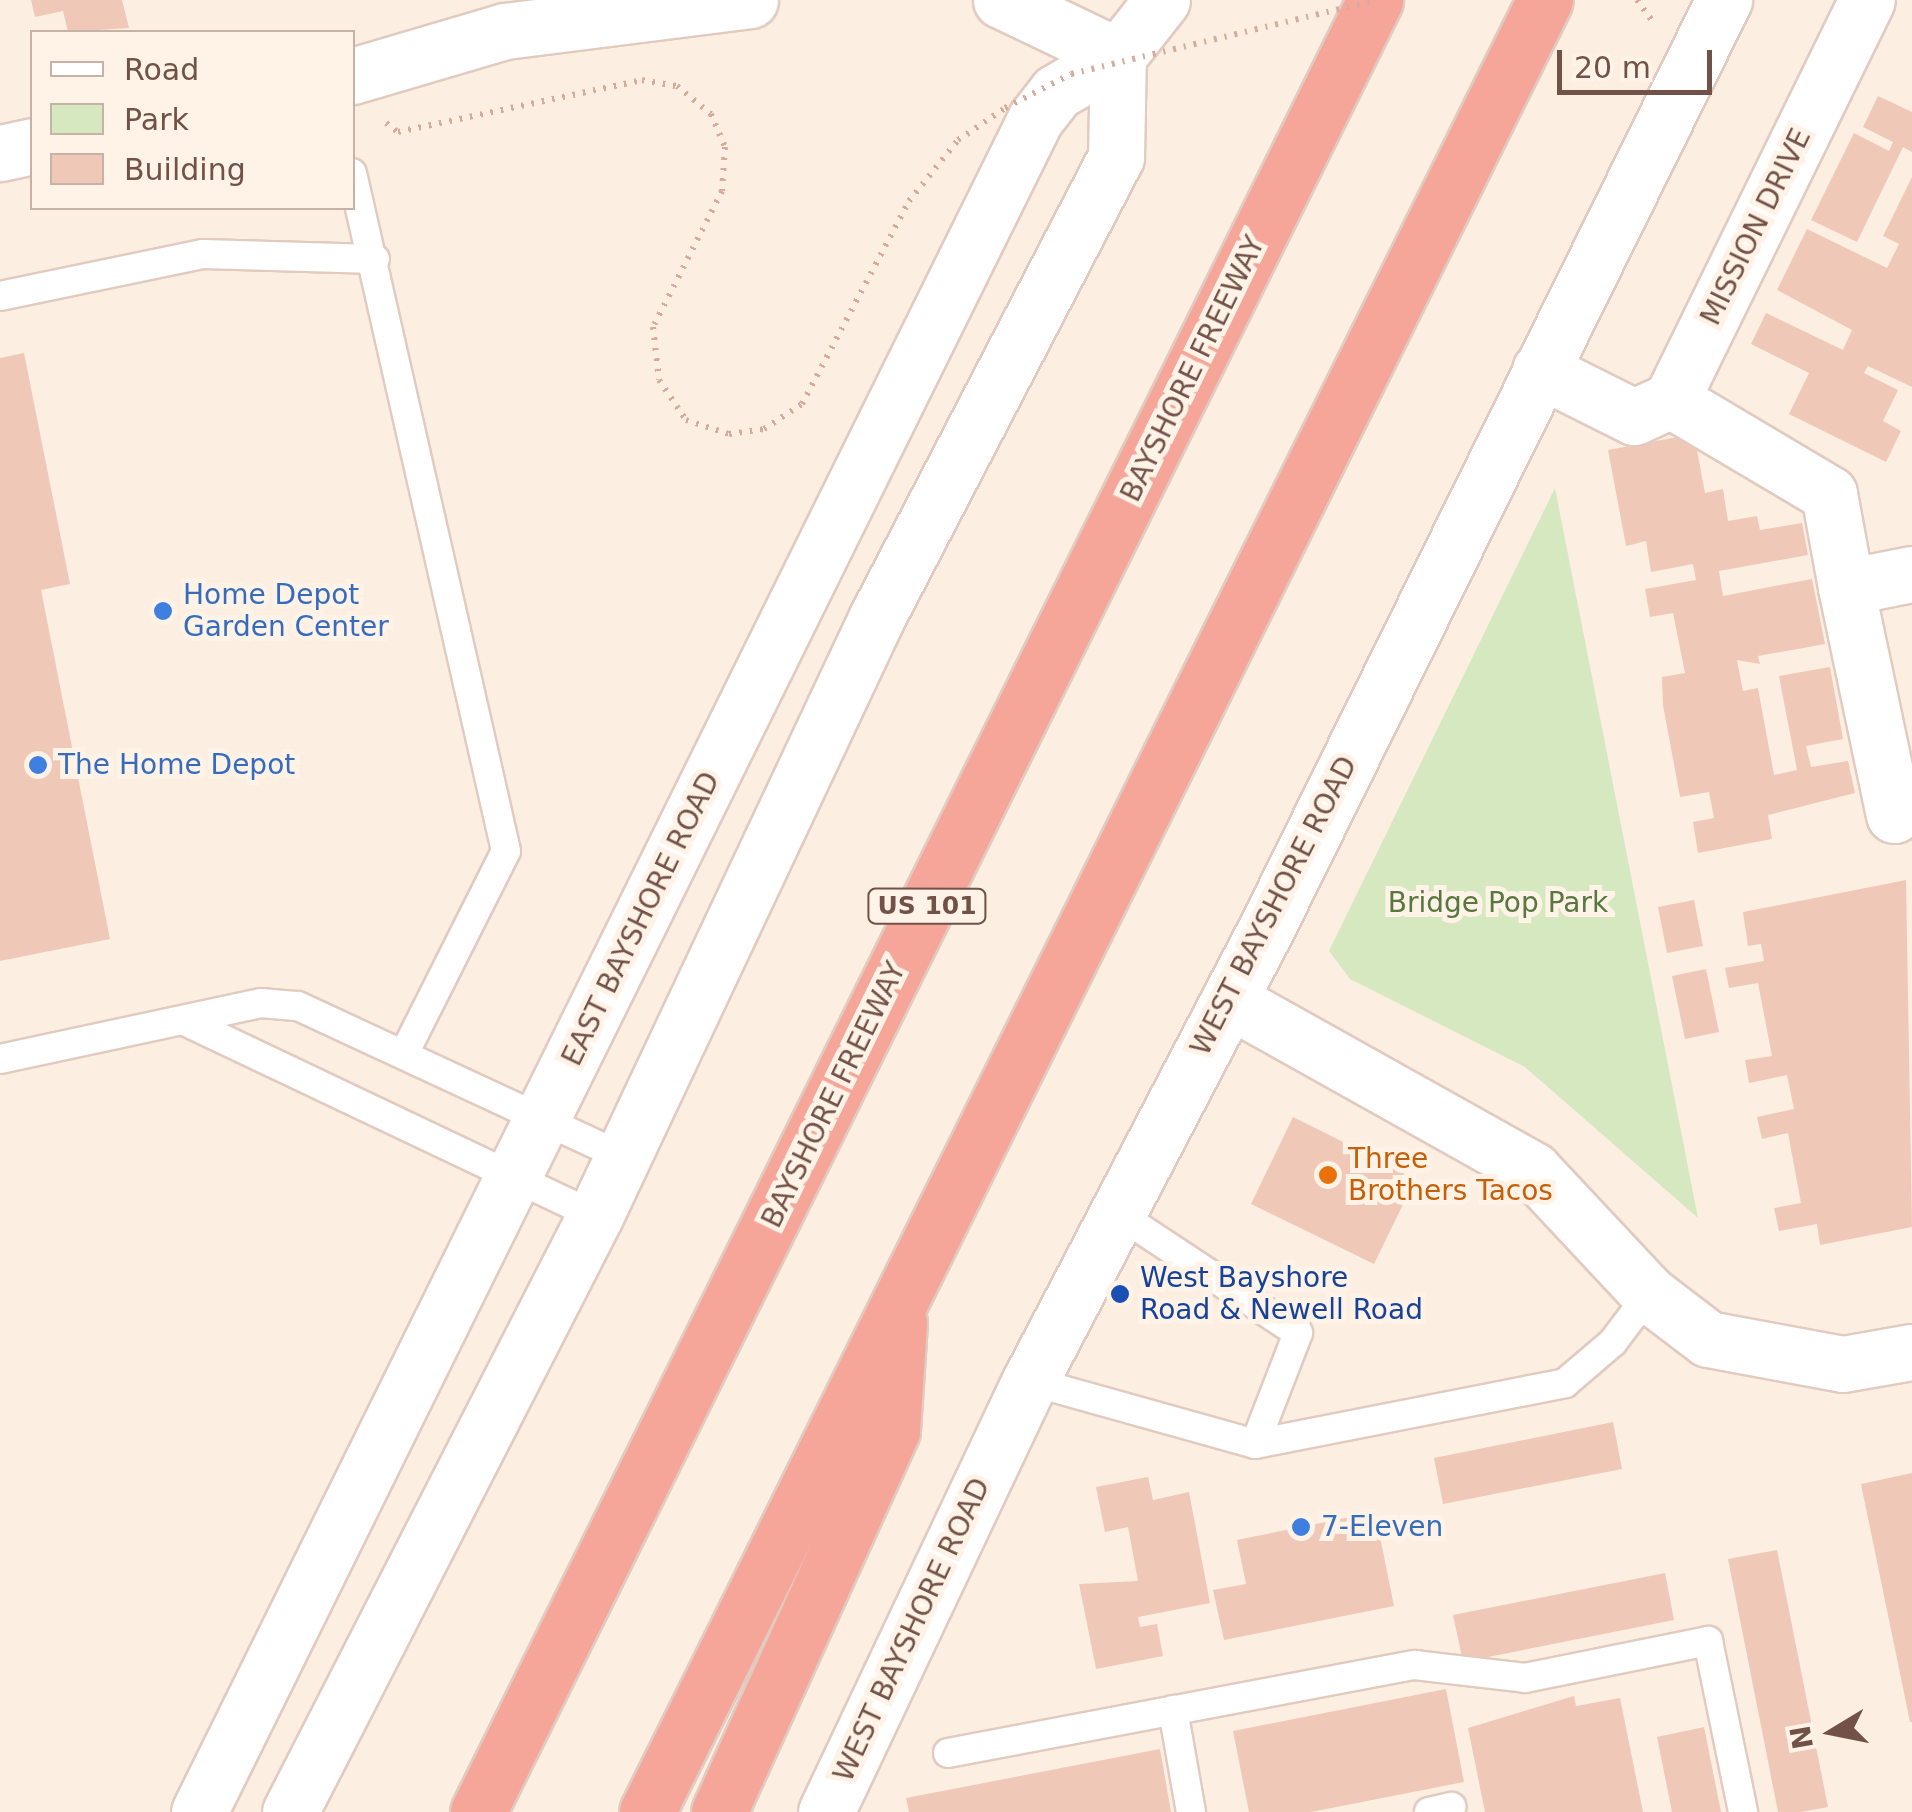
<!DOCTYPE html>
<html>
<head>
<meta charset="utf-8">
<style>
	body { margin:0 }
	#map { position:relative; width:1912px; height:1812px; overflow:hidden; background:#fceee0; font-family:"DejaVu Sans",sans-serif }
	div>[style] { position:absolute }
	.green>* { inset:0; background:#d5e8c0 }
	.building>* { inset:0; background:#f0c8b8 }
	.path>* { height:6px; margin-top:-3px; transform-origin:0; background:repeating-linear-gradient(90deg,#d5ac9c 0 2.5px,transparent 0 10.5px) }
	.roads { filter:drop-shadow(2px 0 #e1cbc0) drop-shadow(-2px 0 #e1cbc0) drop-shadow(0 2px #e1cbc0) drop-shadow(0 -2px #e1cbc0) }
	.lane>* { height:28px; margin:-14px; padding:0 14px; transform-origin:14px; border-radius:14px; background:#fff }
	.street>* { height:55px; margin:-27.5px; padding:0 27.5px; transform-origin:27.5px; border-radius:27.5px; background:#fff }
	.secondary>* { height:55px; margin:-27.5px; padding:0 27.5px; transform-origin:27.5px; border-radius:27.5px; background:#fff }
	.highway>* { height:55px; margin:-27.5px; padding:0 27.5px; transform-origin:27.5px; border-radius:27.5px; background:#f5a698 }
	.path-bridge>* { height:6px; margin-top:-3px; transform-origin:0; background:repeating-linear-gradient(90deg,#d5ac9c 0 2.5px,transparent 0 10.5px) }
	.dots>* { width:28px; height:28px; translate:-50% -50%; box-sizing:border-box; border:5px solid #fff2e6; border-radius:50% }
	span { translate:-50% -50%; white-space:nowrap; text-align:center; line-height:1.15; -webkit-text-stroke:10px #fff2e6; paint-order:stroke }
	.shield-label span { padding:2px 8px; background:#fff2e6; border:2px solid; border-radius:8px; -webkit-text-stroke-width:0 }
	.shield-label { font-size:25px; color:#725248; font-weight:700 }
	.street-label { font-size:28px; color:#725248 }
	.shop-label { font-size:28px; color:#366cbe }
	.left { translate:0 -50%; text-align:left }
	.park-label { font-size:28px; color:#577841 }
	.food-label { font-size:28px; color:#c56008 }
	.transit-label { font-size:28px; color:#164399 }
	.legend { position:absolute; left:30px; top:30px; width:325px; height:180px; box-sizing:border-box; background:#fff2e6; border:2px solid #c7b2a7; margin:0; padding:12px 18px; list-style:none; font-size:30px; color:#725248 }
	.legend li { display:flex; align-items:center; gap:20px; height:50px }
	.legend b { width:50px; border:2px solid #c7b2a7 }
	.north { position:absolute; left:1782px; top:1682px; width:100px; height:100px; -webkit-text-stroke:8px #fff2e6; paint-order:stroke; rotate:260deg; font-size:28px; font-weight:700; line-height:40px; text-align:center; color:#725248 }
	.north::after { content:''; display:block; margin:auto; width:35px; height:45px; background:#725248; clip-path:polygon(50% 0,100% 100%,50% 72%,0 100%) }
	.scale { position:absolute; left:1557px; top:50px; width:155px; height:45px; box-sizing:border-box; border:5px solid #725248; border-top:0; padding-left:12px; font-size:30px; line-height:35px; white-space:nowrap; color:#725248; -webkit-text-stroke:8px #fff2e6; paint-order:stroke }
</style>
</head>
<body>
<div id="map">
	<div class="green">
		<i style="clip-path:polygon(1555px 488px,1698px 1218px,1525px 1067px,1350px 979px,1329px 951px)"></i>
	</div>
	<div class="building">
		<i style="clip-path:polygon(31px 0,122px 0,129px 28px,68px 32px,63px 11px,35px 17px)"></i>
		<i style="clip-path:polygon(1878px 96px,1912px 112px,1912px 152px,1903px 147px,1857px 242px,1811px 220px,1854px 133px,1889px 151px,1893px 142px,1863px 127px)"></i>
		<i style="clip-path:polygon(1912px 177px,1912px 387px,1868px 366px,1864px 373px,1898px 390px,1883px 421px,1901px 431px,1886px 462px,1789px 414px,1809px 373px,1751px 344px,1766px 313px,1843px 350px,1852px 330px,1777px 290px,1807px 229px,1887px 268px,1899px 244px,1883px 236px)"></i>
		<i style="clip-path:polygon(24px 353px,70px 584px,41px 590px,110px 939px,0 961px,0 358px)"></i>
		<i style="clip-path:polygon(1694px 434px,1705px 493px,1723px 489px,1728px 521px,1757px 516px,1760px 530px,1802px 523px,1808px 555px,1719px 571px,1723px 596px,1812px 579px,1825px 644px,1758px 656px,1760px 664px,1737px 660px,1743px 691px,1758px 688px,1774px 775px,1797px 770px,1779px 676px,1830px 667px,1843px 739px,1806px 746px,1811px 767px,1848px 761px,1855px 793px,1768px 815px,1772px 839px,1698px 853px,1693px 822px,1714px 818px,1709px 792px,1680px 797px,1663px 705px,1662px 677px,1685px 673px,1673px 613px,1650px 617px,1645px 589px,1696px 580px,1693px 564px,1651px 572px,1646px 541px,1626px 546px,1608px 450px)"></i>
		<i style="clip-path:polygon(1906px 880px,1912px 1227px,1820px 1245px,1817px 1224px,1779px 1231px,1774px 1208px,1801px 1203px,1788px 1133px,1762px 1139px,1757px 1117px,1794px 1109px,1787px 1075px,1749px 1083px,1745px 1060px,1772px 1056px,1758px 983px,1729px 988px,1725px 968px,1764px 961px,1761px 944px,1748px 946px,1743px 912px)"></i>
		<i style="clip-path:polygon(1694px 900px,1703px 946px,1667px 953px,1658px 907px)"></i>
		<i style="clip-path:polygon(1706px 969px,1719px 1032px,1685px 1039px,1672px 976px)"></i>
		<i style="clip-path:polygon(1293px 1117px,1416px 1178px,1374px 1264px,1251px 1204px)"></i>
		<i style="clip-path:polygon(1613px 1422px,1622px 1469px,1443px 1504px,1434px 1458px)"></i>
		<i style="clip-path:polygon(1912px 1473px,1912px 1722px,1910px 1722px,1861px 1484px)"></i>
		<i style="clip-path:polygon(1148px 1477px,1153px 1500px,1189px 1492px,1210px 1603px,1138px 1617px,1140px 1627px,1157px 1624px,1163px 1656px,1096px 1669px,1079px 1584px,1138px 1581px,1128px 1527px,1105px 1532px,1096px 1487px)"></i>
		<i style="clip-path:polygon(1375px 1512px,1394px 1606px,1224px 1640px,1213px 1590px,1246px 1584px,1237px 1540px)"></i>
		<i style="clip-path:polygon(1777px 1550px,1828px 1807px,1801px 1812px,1778px 1812px,1728px 1559px)"></i>
		<i style="clip-path:polygon(1665px 1573px,1674px 1620px,1463px 1662px,1453px 1615px)"></i>
		<i style="clip-path:polygon(1446px 1689px,1464px 1782px,1311px 1812px,1249px 1812px,1233px 1731px)"></i>
		<i style="clip-path:polygon(1574px 1696px,1576px 1706px,1620px 1698px,1643px 1812px,1485px 1812px,1468px 1728px)"></i>
		<i style="clip-path:polygon(1704px 1727px,1721px 1812px,1672px 1812px,1657px 1737px)"></i>
		<i style="clip-path:polygon(1160px 1749px,1171px 1812px,909px 1812px,906px 1798px)"></i>
	</div>
	<div class="path">
		<i style="left:1637px;top:0;width:27px;rotate:54deg"></i>
		<i style="left:386px;top:123px;width:15px;rotate:37deg"></i>
		<i style="left:398px;top:132px;width:249px;rotate:-12deg"></i>
		<i style="left:642px;top:80px;width:36px;rotate:10deg"></i>
		<i style="left:677px;top:86px;width:44px;rotate:39.5deg"></i>
		<i style="left:711px;top:114px;width:36px;rotate:67deg"></i>
		<i style="left:725px;top:147px;width:44px;rotate:93.9deg"></i>
	</div>
	<div class="roads">
		<div class="lane">
			<i style="left:352px;top:173px;width:695px;rotate:77.2deg"></i>
			<i style="left:506px;top:851px;width:225px;rotate:116.7deg"></i>
			<i style="left:0;top:296px;width:207px;rotate:-11.7deg"></i>
			<i style="left:203px;top:254px;width:172px;rotate:1.7deg"></i>
			<i style="left:187px;top:1022px;width:452px;rotate:25.4deg"></i>
			<i style="left:0;top:1059px;width:267px;rotate:-12.1deg"></i>
			<i style="left:261px;top:1003px;width:37px;rotate:5deg"></i>
			<i style="left:298px;top:1006px;width:358px;rotate:24.9deg"></i>
			<i style="left:1117px;top:1213px;width:217px;rotate:33.5deg"></i>
			<i style="left:1298px;top:1333px;width:119px;rotate:111.2deg"></i>
			<i style="left:1030px;top:1381px;width:234px;rotate:15.6deg"></i>
			<i style="left:1255px;top:1444px;width:316px;rotate:-11.1deg"></i>
			<i style="left:1565px;top:1383px;width:63px;rotate:-40.5deg"></i>
			<i style="left:1613px;top:1342px;width:60px;rotate:-53.1deg"></i>
			<i style="left:1173px;top:1710px;width:104px;rotate:80deg"></i>
			<i style="left:948px;top:1753px;width:475px;rotate:-10.7deg"></i>
			<i style="left:1415px;top:1665px;width:111px;rotate:6.7deg"></i>
			<i style="left:1525px;top:1678px;width:187px;rotate:-11.4deg"></i>
			<i style="left:1708px;top:1641px;width:175px;rotate:78.4deg"></i>
			<i style="left:1429px;top:1812px;width:23px;rotate:-13deg"></i>
		</div>
		<div class="street">
			<i style="left:1001px;top:0;width:130px;rotate:25.6deg"></i>
			<i style="left:352px;top:76px;width:159px;rotate:-16.4deg"></i>
			<i style="left:505px;top:31px;width:247px;rotate:-7.2deg"></i>
			<i style="left:0;top:153px;width:33px;rotate:-12deg"></i>
			<i style="left:1540px;top:370px;width:105px;rotate:26.6deg"></i>
			<i style="left:1634px;top:417px;width:41px;rotate:-24.7deg"></i>
			<i style="left:1671px;top:400px;width:445px;rotate:-63.9deg"></i>
			<i style="left:1671px;top:400px;width:184px;rotate:30.7deg"></i>
			<i style="left:1829px;top:494px;width:95px;rotate:79.6deg"></i>
			<i style="left:1846px;top:587px;width:67px;rotate:-11.1deg"></i>
			<i style="left:1846px;top:587px;width:233px;rotate:78.1deg"></i>
			<i style="left:1229px;top:1000px;width:348px;rotate:29.2deg"></i>
			<i style="left:1533px;top:1170px;width:170px;rotate:46.9deg"></i>
			<i style="left:1649px;top:1294px;width:74px;rotate:37.3deg"></i>
			<i style="left:1708px;top:1339px;width:137px;rotate:10.5deg"></i>
			<i style="left:1843px;top:1364px;width:70px;rotate:-9.9deg"></i>
		</div>
		<div class="secondary">
			<i style="left:199px;top:1812px;width:1889px;rotate:-63.71deg"></i>
			<i style="left:1036px;top:118px;width:33px;rotate:-52deg"></i>
			<i style="left:1056px;top:92px;width:72px;rotate:-30.1deg"></i>
			<i style="left:1118px;top:56px;width:71px;rotate:-51.8deg"></i>
			<i style="left:290px;top:1812px;width:670px;rotate:-62.9deg"></i>
			<i style="left:595px;top:1216px;width:662px;rotate:-64.79deg"></i>
			<i style="left:877px;top:617px;width:518px;rotate:-62.55deg"></i>
			<i style="left:1116px;top:157px;width:101px;rotate:-88.9deg"></i>
			<i style="left:826px;top:1812px;width:477px;rotate:-64.7deg"></i>
			<i style="left:1030px;top:1381px;width:512px;rotate:-62.43deg"></i>
			<i style="left:1267px;top:927px;width:1034px;rotate:-63.76deg"></i>
		</div>
		<div class="highway">
			<i style="left:478px;top:1812px;width:2022px;rotate:-63.66deg"></i>
			<i style="left:647px;top:1812px;width:2022px;rotate:-63.64deg"></i>
			<i style="left:719px;top:1812px;width:419px;rotate:-65.6deg"></i>
			<i style="left:892px;top:1430px;width:108px;rotate:-86.3deg"></i>
		</div>
	</div>
	<div class="path-bridge">
		<i style="left:722px;top:191px;width:153px;rotate:116.9deg"></i>
		<i style="left:653px;top:327px;width:53px;rotate:83.5deg"></i>
		<i style="left:659px;top:380px;width:48px;rotate:56deg"></i>
		<i style="left:686px;top:420px;width:45px;rotate:18deg"></i>
		<i style="left:729px;top:434px;width:35px;rotate:-8deg"></i>
		<i style="left:764px;top:429px;width:45px;rotate:-33.3deg"></i>
		<i style="left:802px;top:404px;width:229px;rotate:-62.2deg"></i>
		<i style="left:909px;top:201px;width:78px;rotate:-51.2deg"></i>
		<i style="left:958px;top:140px;width:57px;rotate:-34.2deg"></i>
		<i style="left:1005px;top:108px;width:74px;rotate:-27.3deg"></i>
		<i style="left:1071px;top:74px;width:315px;rotate:-13.6deg"></i>
	</div>
	<div class="dots">
		<i style="left:163px;top:611px;background:#3f7fe0"></i>
		<i style="left:38px;top:765px;background:#3f7fe0"></i>
		<i style="left:1328px;top:1175px;background:#e8710a"></i>
		<i style="left:1120px;top:1294px;background:#1a4fb4"></i>
		<i style="left:1301px;top:1527px;background:#3f7fe0"></i>
	</div>
	<div class="shield-label">
		<span style="left:927px;top:906px">US 101</span>
	</div>
	<div class="street-label">
		<span style="left:1756px;top:227px;rotate:-64deg">MISSION DRIVE</span>
		<span style="left:1193px;top:369px;rotate:-64deg">BAYSHORE FREEWAY</span>
		<span style="left:1274px;top:906px;rotate:-63deg">WEST BAYSHORE ROAD</span>
		<span style="left:641px;top:919px;rotate:-64deg">EAST BAYSHORE ROAD</span>
		<span style="left:834px;top:1095px;rotate:-64deg">BAYSHORE FREEWAY</span>
		<span style="left:912px;top:1630px;rotate:-65deg">WEST BAYSHORE ROAD</span>
	</div>
	<div class="shop-label">
		<span class="left" style="left:183px;top:611px">Home Depot<br>Garden Center</span>
		<span class="left" style="left:58px;top:765px">The Home Depot</span>
		<span class="left" style="left:1321px;top:1527px">7-Eleven</span>
	</div>
	<div class="park-label">
		<span style="left:1498px;top:903px">Bridge Pop Park</span>
	</div>
	<div class="food-label">
		<span class="left" style="left:1348px;top:1175px">Three<br>Brothers Tacos</span>
	</div>
	<div class="transit-label">
		<span class="left" style="left:1140px;top:1294px">West Bayshore<br>Road &amp; Newell Road</span>
	</div>
	<ul class="legend">
	<li><b style="height:12px;background:#fff"></b>Road</li>
	<li><b style="height:28px;background:#d5e8c0"></b>Park</li>
	<li><b style="height:28px;background:#f0c8b8"></b>Building</li>
	</ul>
	<div class="north">N</div>
	<div class="scale">20 m</div>
</div>
</body>
</html>
